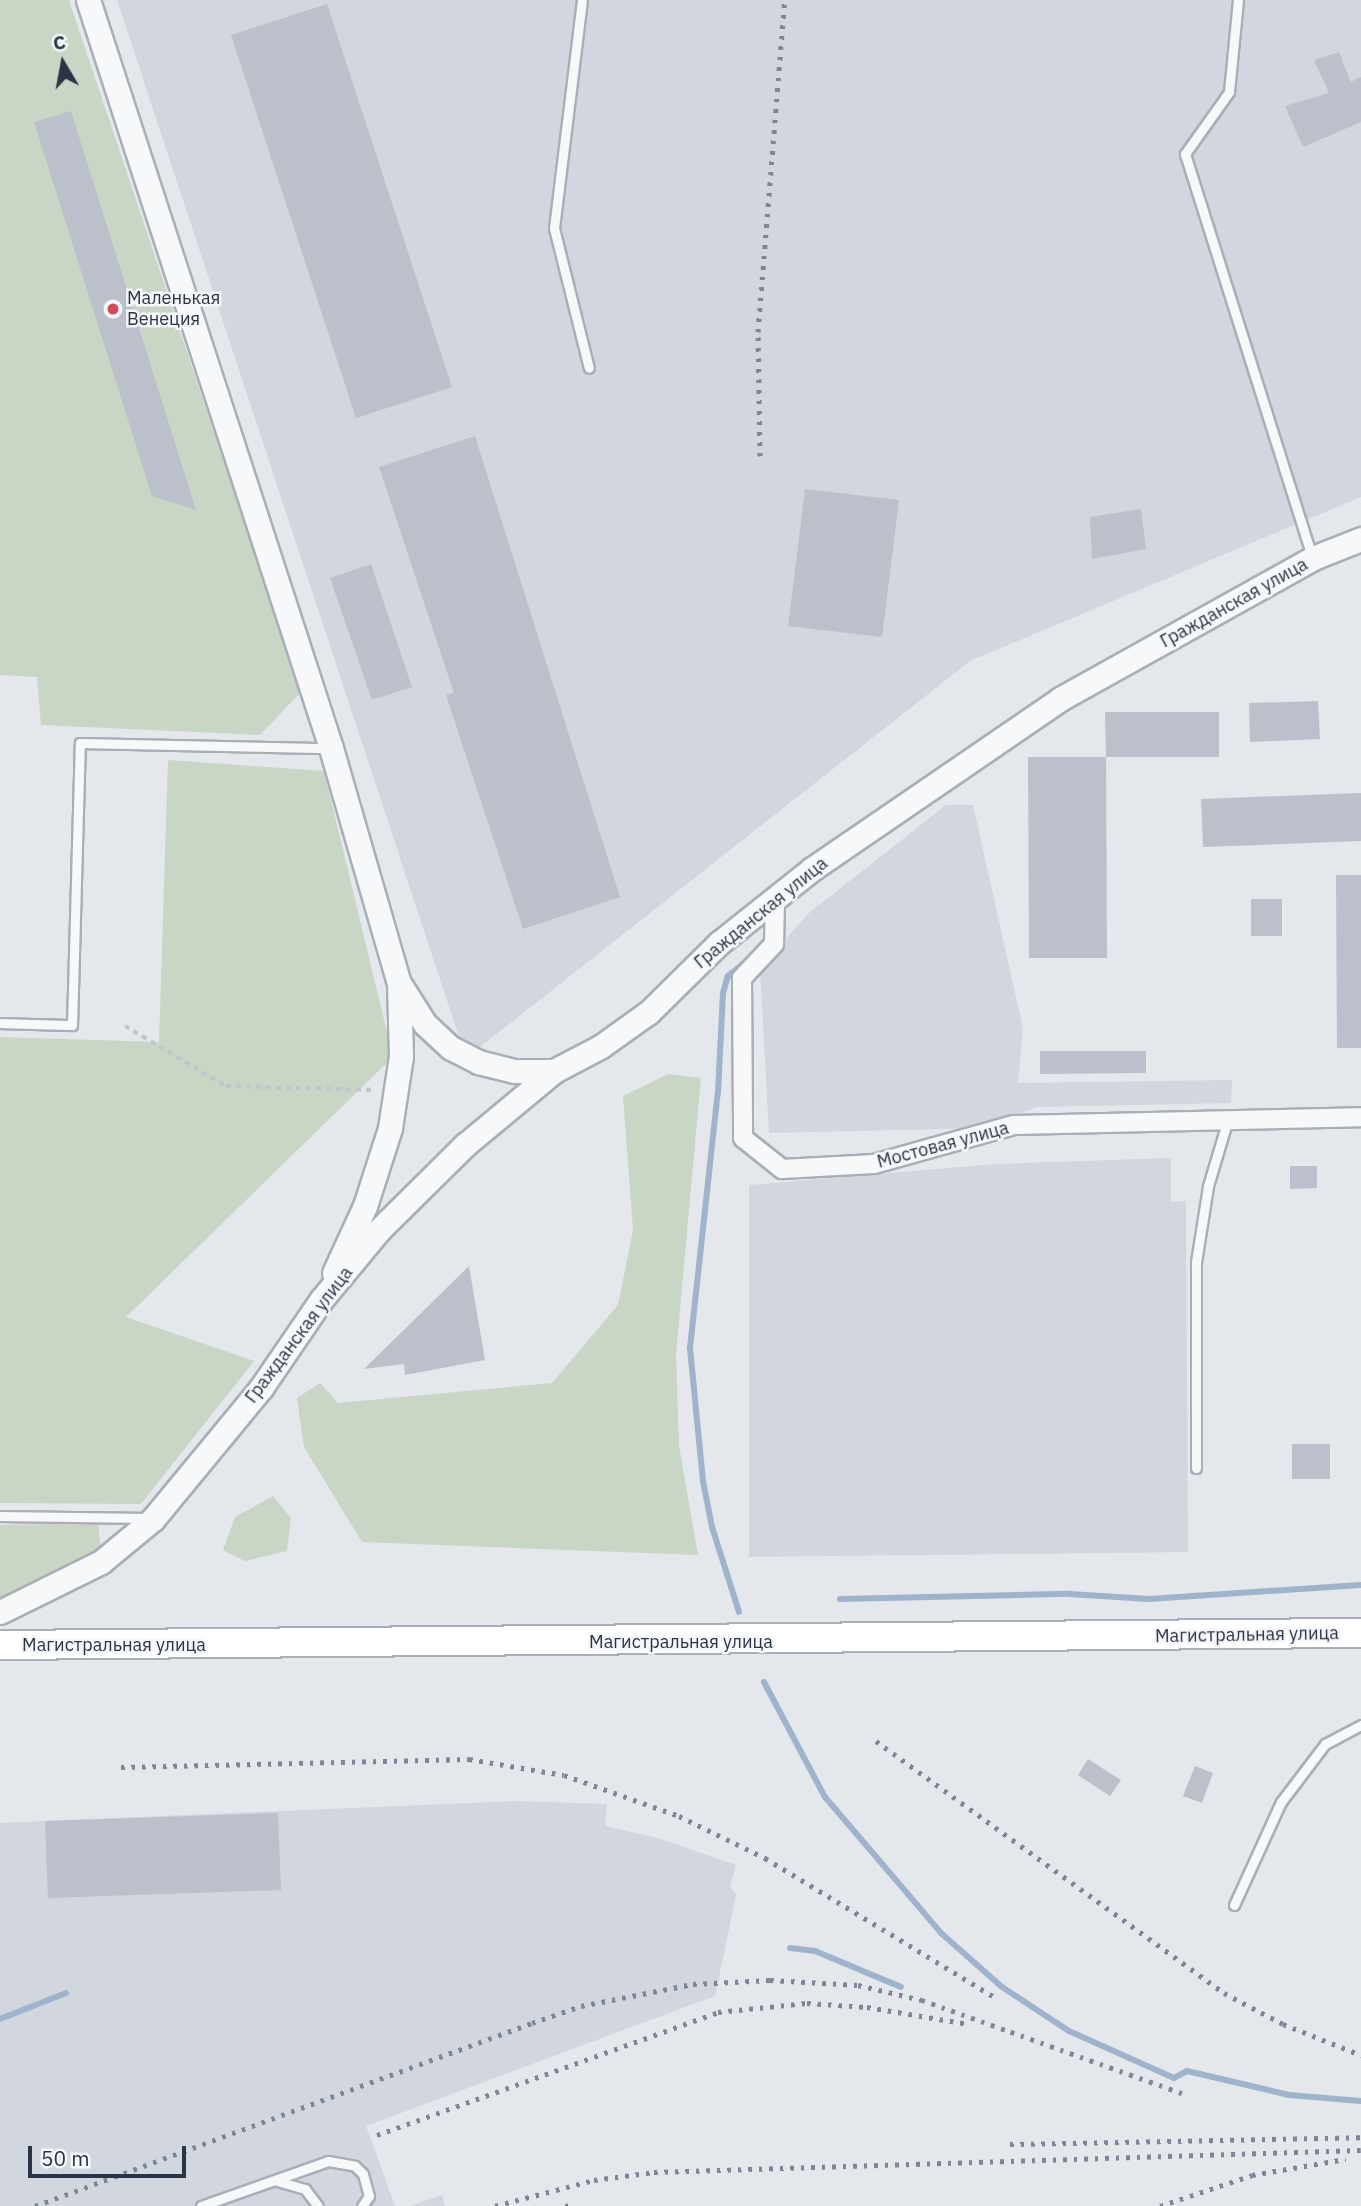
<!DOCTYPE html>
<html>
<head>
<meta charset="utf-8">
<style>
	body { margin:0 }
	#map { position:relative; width:1361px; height:2206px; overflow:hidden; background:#e4e7ec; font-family:"IBM Plex Sans",sans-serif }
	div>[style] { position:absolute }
	.built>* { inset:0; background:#d2d6de }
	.green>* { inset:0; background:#c9d6c5 }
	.stream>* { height:6px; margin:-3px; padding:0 3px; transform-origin:3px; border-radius:3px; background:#9fb4cc }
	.building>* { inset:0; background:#bbc0ca }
	.path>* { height:3.5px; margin-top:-1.75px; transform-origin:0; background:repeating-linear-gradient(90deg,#c2c5cb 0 5px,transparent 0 10px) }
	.roads { filter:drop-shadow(2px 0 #a9aeb7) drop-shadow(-2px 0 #a9aeb7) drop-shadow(0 2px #a9aeb7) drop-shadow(0 -2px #a9aeb7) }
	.service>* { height:9px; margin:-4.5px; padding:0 4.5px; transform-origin:4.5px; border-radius:4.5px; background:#f7f8fa }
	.minor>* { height:18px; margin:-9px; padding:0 9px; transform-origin:9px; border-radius:9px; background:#f7f8fa }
	.tertiary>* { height:23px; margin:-11.5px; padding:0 11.5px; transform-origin:11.5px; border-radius:11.5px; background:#f7f8fa }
	.primary>* { height:28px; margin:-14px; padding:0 14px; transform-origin:14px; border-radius:14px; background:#fff }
	.rail>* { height:5px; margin-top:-2.5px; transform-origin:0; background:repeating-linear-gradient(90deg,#7d8696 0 3.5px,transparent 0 10.5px) }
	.dots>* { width:19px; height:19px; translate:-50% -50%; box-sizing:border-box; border:4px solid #f4f6f9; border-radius:50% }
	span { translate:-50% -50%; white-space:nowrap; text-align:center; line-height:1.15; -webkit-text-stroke:5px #f4f6f9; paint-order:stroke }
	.poi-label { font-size:18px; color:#2b3445 }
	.left { translate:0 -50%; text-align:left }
	.street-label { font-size:18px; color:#2b3445 }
	.north { position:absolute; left:28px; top:28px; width:70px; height:70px; -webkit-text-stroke:5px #f4f6f9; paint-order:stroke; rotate:350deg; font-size:19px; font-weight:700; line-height:28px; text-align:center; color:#2b3445 }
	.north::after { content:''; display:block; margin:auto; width:24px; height:32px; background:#2b3445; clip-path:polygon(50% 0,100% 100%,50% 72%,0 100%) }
	.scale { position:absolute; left:28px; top:2146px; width:158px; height:32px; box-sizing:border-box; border:4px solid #2b3445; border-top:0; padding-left:9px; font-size:21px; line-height:24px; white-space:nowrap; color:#2b3445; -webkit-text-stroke:5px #f4f6f9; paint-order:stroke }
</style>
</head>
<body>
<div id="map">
	<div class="built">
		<i style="clip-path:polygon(117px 0,1361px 0,1361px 497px,970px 661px,466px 1058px)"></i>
		<i style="clip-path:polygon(946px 805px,973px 805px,1023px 1029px,1018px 1083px,1232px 1080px,1231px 1103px,1036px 1107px,986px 1128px,769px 1133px,760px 968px,809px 913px)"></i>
		<i style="clip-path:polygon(1171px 1158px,1171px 1202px,1186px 1201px,1188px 1552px,749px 1557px,749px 1185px,995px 1164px)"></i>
		<i style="clip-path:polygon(515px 1801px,607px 1804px,605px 1826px,658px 1838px,736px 1865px,730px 1887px,736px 1895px,715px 1996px,366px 2126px,395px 2206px,0 2206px,0 1823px)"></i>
		<i style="clip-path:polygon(442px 2195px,445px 2206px,410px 2206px)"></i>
	</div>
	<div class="green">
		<i style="clip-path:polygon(0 0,69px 0,301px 692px,260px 735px,41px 725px,37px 677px,0 675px)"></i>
		<i style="clip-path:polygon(168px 760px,324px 771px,393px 1057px,126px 1317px,254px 1361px,141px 1504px,0 1503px,0 1037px,159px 1042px)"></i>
		<i style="clip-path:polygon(668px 1074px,701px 1078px,676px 1354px,679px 1446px,698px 1555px,362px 1542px,304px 1447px,297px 1398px,320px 1383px,338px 1403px,552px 1383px,618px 1305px,633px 1230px,623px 1096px)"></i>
		<i style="clip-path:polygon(273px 1496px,291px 1518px,287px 1551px,245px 1561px,223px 1550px,235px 1517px)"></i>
		<i style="clip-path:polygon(98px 1523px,101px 1551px,0 1599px,0 1525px)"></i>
	</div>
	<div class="stream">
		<i style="left:840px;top:1599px;width:229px;rotate:-1.3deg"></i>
		<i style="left:1069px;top:1594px;width:80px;rotate:3.6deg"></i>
		<i style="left:1149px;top:1599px;width:212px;rotate:-3.8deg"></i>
		<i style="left:739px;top:1612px;width:89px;rotate:-107.6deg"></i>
		<i style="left:712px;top:1527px;width:47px;rotate:-101.1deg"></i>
		<i style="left:703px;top:1481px;width:134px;rotate:-95.6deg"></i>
		<i style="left:690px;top:1348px;width:258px;rotate:-83.8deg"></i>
		<i style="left:718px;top:1092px;width:99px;rotate:-87.1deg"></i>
		<i style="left:723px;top:993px;width:18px;rotate:-74deg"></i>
		<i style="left:728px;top:976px;width:27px;rotate:-39deg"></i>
		<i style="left:764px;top:1682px;width:130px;rotate:62.1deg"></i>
		<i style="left:825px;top:1797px;width:179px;rotate:49.5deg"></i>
		<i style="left:941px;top:1933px;width:81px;rotate:41.5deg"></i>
		<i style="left:1002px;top:1987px;width:80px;rotate:33.3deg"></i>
		<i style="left:1069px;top:2031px;width:115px;rotate:24.1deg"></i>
		<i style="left:1174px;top:2078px;width:15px;rotate:-28deg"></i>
		<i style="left:1187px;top:2071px;width:105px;rotate:13.2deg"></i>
		<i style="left:1289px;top:2095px;width:72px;rotate:4.8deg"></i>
		<i style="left:790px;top:1948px;width:25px;rotate:7deg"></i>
		<i style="left:815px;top:1951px;width:93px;rotate:22.7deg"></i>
		<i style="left:0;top:2019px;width:71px;rotate:-21.5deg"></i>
	</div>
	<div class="building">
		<i style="clip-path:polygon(327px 4px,452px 387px,356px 418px,231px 35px)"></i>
		<i style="clip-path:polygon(1339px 52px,1351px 82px,1361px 77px,1361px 122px,1303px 147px,1285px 106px,1329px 93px,1314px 60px)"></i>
		<i style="clip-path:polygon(71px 111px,196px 510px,152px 496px,34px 122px)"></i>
		<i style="clip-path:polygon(475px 436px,620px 897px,523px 929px,446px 695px,454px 693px,379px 467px)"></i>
		<i style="clip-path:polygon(805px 489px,899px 500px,882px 637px,788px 626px)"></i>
		<i style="clip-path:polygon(1141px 509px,1146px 549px,1092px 559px,1090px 517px)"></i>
		<i style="clip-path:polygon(371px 564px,412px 687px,372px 700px,330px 578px)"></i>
		<i style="clip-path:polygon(1318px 701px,1320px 739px,1250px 742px,1249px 703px)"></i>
		<i style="clip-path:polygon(1105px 712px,1219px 712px,1219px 757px,1106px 757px)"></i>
		<i style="clip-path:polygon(1028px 757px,1106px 757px,1107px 958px,1029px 958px)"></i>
		<i style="clip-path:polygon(1361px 793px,1361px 841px,1203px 847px,1201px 799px)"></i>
		<i style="clip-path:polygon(1336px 875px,1361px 875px,1361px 1048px,1337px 1048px)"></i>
		<i style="clip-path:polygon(1251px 899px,1282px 899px,1282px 936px,1251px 936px)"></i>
		<i style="clip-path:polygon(1040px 1051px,1146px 1051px,1146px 1073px,1040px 1074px)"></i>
		<i style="clip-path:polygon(1290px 1166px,1317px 1166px,1317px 1188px,1290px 1189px)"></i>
		<i style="clip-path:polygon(469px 1266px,485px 1360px,405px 1375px,404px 1364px,364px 1369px)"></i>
		<i style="clip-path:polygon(1292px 1444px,1330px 1444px,1330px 1479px,1292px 1479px)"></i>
		<i style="clip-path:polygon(1088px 1759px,1121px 1780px,1110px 1796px,1078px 1775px)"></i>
		<i style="clip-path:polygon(1195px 1766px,1213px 1773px,1202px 1803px,1183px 1796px)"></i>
		<i style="clip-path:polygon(278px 1813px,281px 1890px,48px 1898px,45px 1821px)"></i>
	</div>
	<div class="path">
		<i style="left:125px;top:1026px;width:117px;rotate:30.7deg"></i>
		<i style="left:226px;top:1086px;width:150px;rotate:1.5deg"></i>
	</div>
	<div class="roads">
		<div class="service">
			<i style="left:582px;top:0;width:230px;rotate:97deg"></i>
			<i style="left:554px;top:228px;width:144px;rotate:76deg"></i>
			<i style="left:1238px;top:0;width:92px;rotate:95.6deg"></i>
			<i style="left:1229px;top:92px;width:76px;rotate:125.4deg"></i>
			<i style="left:1185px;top:154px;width:423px;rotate:72.5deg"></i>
			<i style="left:0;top:1023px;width:72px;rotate:1.6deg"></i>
			<i style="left:72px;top:1025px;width:282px;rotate:-88.4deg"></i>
			<i style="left:80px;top:743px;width:249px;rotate:1.2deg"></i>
			<i style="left:1196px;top:1468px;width:206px;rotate:-90deg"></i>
			<i style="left:1196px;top:1262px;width:77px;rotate:-81deg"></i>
			<i style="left:1208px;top:1186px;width:70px;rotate:-73.4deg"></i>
			<i style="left:0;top:1516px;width:148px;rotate:0.8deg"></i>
			<i style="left:1234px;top:1905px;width:113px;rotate:-65.5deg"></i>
			<i style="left:1281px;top:1802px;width:73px;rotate:-52.8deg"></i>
			<i style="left:1325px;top:1744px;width:41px;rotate:-27.8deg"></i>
			<i style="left:277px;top:2181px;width:29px;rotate:16deg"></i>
			<i style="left:305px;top:2189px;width:21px;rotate:53deg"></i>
			<i style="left:201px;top:2206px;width:135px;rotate:-19.5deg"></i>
			<i style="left:328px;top:2161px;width:27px;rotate:10deg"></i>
			<i style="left:355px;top:2166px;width:11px;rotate:45deg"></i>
			<i style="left:363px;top:2174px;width:23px;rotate:75deg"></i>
			<i style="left:369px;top:2196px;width:12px;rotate:125deg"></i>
		</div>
		<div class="minor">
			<i style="left:775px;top:901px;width:43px;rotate:91.3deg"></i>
			<i style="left:774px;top:944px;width:47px;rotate:133.3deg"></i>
			<i style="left:742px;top:978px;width:160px;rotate:89.6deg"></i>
			<i style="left:743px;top:1138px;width:50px;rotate:38.5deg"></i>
			<i style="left:782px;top:1169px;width:92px;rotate:-3.1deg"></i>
			<i style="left:874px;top:1164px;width:145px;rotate:-15.6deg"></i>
			<i style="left:1014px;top:1125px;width:347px;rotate:-1.3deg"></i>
		</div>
		<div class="tertiary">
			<i style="left:88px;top:0;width:786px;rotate:72deg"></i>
			<i style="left:331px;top:748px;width:245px;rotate:73.9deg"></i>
			<i style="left:399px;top:983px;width:49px;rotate:57.6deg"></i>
			<i style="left:425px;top:1024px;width:35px;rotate:43deg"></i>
			<i style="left:451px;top:1048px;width:30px;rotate:27deg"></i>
			<i style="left:478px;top:1062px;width:38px;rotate:14deg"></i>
			<i style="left:515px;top:1071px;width:39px"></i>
			<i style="left:334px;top:1273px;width:74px;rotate:-65.2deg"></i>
			<i style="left:365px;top:1206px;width:82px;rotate:-72.2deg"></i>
			<i style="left:390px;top:1128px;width:73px;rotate:-81.3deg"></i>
			<i style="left:401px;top:1056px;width:73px;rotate:-91.6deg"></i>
			<i style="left:0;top:1612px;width:113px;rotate:-26.3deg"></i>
			<i style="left:101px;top:1562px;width:67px;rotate:-39.6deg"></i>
			<i style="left:153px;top:1519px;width:170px;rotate:-50.5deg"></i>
			<i style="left:261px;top:1388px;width:107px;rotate:-55.7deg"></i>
			<i style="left:321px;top:1300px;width:92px;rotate:-50.3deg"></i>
			<i style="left:380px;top:1229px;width:120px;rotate:-44.7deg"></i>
			<i style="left:465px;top:1145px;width:116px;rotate:-39.7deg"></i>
			<i style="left:554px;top:1071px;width:52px;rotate:-27.6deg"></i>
			<i style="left:600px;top:1047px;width:60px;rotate:-35.5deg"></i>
			<i style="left:649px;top:1012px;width:98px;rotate:-44.6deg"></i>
			<i style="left:719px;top:943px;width:119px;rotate:-38.5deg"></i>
			<i style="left:812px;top:869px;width:301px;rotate:-34.4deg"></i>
			<i style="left:1060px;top:699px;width:290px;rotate:-29.1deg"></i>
			<i style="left:1313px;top:558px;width:52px;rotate:-21.6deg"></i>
		</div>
		<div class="primary">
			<i style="left:0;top:1645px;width:1361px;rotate:-0.51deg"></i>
		</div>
	</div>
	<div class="rail">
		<i style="left:760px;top:456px;width:124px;rotate:-90.9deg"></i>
		<i style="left:758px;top:332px;width:333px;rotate:-85.4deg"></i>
		<i style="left:876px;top:1741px;width:430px;rotate:35.9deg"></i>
		<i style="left:1224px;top:1993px;width:67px;rotate:27.7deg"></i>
		<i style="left:1283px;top:2024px;width:84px;rotate:21.7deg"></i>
		<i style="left:121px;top:1767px;width:348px;rotate:-1.3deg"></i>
		<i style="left:469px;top:1759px;width:96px;rotate:9.6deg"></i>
		<i style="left:564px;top:1775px;width:122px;rotate:19.6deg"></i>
		<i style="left:679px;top:1816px;width:96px;rotate:26deg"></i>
		<i style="left:765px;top:1858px;width:267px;rotate:31.2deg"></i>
		<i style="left:377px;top:2135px;width:363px;rotate:-19.8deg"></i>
		<i style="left:718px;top:2012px;width:89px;rotate:-5.8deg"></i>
		<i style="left:807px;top:2003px;width:60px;rotate:3.8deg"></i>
		<i style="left:867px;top:2007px;width:103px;rotate:9.5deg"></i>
		<i style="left:1010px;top:2144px;width:351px;rotate:-1.1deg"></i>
		<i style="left:35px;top:2206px;width:530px;rotate:-20.21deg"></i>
		<i style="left:532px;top:2023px;width:52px;rotate:-19.1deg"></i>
		<i style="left:581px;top:2006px;width:114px;rotate:-11.1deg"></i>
		<i style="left:693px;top:1984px;width:77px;rotate:-3deg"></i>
		<i style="left:770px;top:1980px;width:88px;rotate:3.3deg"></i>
		<i style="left:858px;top:1985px;width:66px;rotate:13.2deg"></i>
		<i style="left:922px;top:2000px;width:276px;rotate:19.7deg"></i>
		<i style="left:495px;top:2206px;width:102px;rotate:-14.7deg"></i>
		<i style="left:594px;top:2180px;width:61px;rotate:-7.6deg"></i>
		<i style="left:654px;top:2172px;width:707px;rotate:-1.78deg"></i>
		<i style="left:565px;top:2206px;width:7px;rotate:-8deg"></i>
		<i style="left:1160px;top:2206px;width:97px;rotate:-18.6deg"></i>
		<i style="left:1252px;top:2175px;width:95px;rotate:-9.7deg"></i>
	</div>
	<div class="dots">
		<i style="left:113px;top:309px;background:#d1495b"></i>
	</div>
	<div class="poi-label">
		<span class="left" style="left:127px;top:309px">Маленькая<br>Венеция</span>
	</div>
	<div class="street-label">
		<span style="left:1234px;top:603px;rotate:-29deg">Гражданская улица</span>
		<span style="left:761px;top:913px;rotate:-39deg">Гражданская улица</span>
		<span style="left:943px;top:1145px;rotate:-15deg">Мостовая улица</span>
		<span style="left:299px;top:1335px;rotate:-53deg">Гражданская улица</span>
		<span style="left:1247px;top:1635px;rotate:-1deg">Магистральная улица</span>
		<span style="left:681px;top:1642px">Магистральная улица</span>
		<span style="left:114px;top:1645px">Магистральная улица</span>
	</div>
	<div class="north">С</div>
	<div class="scale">50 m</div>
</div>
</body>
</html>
